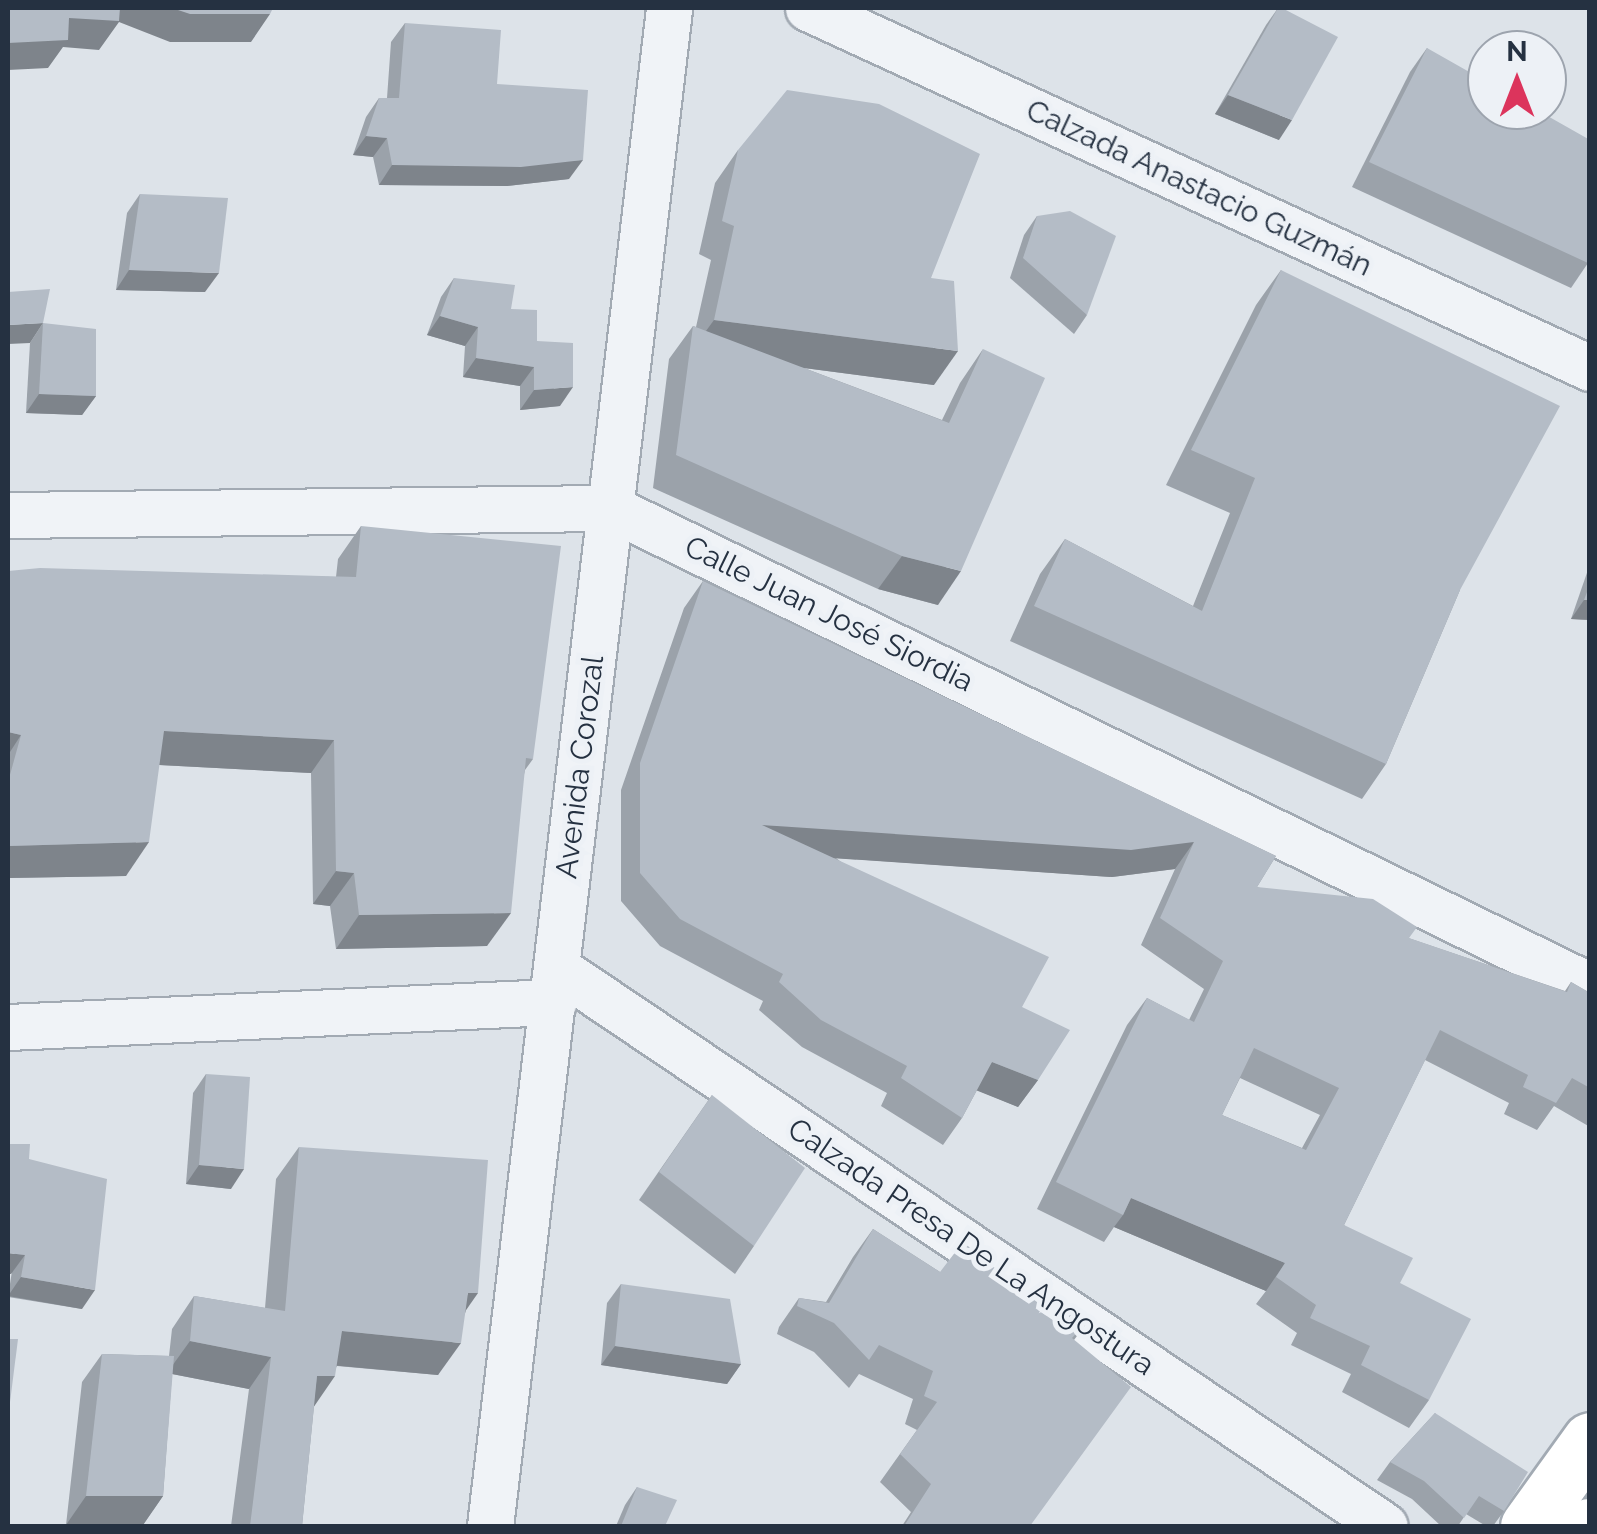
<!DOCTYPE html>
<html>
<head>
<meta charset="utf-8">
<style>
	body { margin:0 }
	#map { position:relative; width:1597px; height:1534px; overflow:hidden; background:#dde3e9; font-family:Raleway,sans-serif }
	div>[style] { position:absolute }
	.roads { filter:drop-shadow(2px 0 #a2aab3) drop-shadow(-2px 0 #a2aab3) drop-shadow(0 2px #a2aab3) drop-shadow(0 -2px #a2aab3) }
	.minor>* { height:45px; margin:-22.5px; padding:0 22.5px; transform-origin:22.5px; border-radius:22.5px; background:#f0f3f7 }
	.major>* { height:55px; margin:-27.5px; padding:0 27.5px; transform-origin:27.5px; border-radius:27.5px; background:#fff }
	.wall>* { inset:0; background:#9ba2aa }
	.shaded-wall>* { inset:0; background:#7e848b }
	.building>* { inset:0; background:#b4bcc6 }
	span { translate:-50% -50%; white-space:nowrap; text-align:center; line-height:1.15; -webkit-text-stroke:10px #edf1f6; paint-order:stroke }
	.street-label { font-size:30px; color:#253141 }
	.frame { position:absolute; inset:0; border:10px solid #253141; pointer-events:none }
	.north { position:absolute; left:1467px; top:30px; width:100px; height:100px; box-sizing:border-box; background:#edf1f6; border:2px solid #9da4ae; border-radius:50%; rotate:0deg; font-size:28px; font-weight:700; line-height:40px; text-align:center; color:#253141 }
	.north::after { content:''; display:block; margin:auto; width:35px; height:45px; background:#dc345c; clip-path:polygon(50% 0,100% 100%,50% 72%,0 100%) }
</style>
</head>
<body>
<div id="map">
	<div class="roads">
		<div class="minor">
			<i style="left:808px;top:8px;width:861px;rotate:24.72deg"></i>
			<i style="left:8px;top:515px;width:603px;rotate:-0.67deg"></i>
			<i style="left:611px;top:508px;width:1089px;rotate:26.02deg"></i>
			<i style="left:557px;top:968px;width:998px;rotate:33.98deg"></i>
			<i style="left:8px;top:1027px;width:546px;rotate:-2.63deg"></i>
			<i style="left:490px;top:1526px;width:1529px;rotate:-83.27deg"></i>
		</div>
		<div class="major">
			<i style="left:1528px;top:1526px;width:106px;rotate:-54.2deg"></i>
			<i style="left:1589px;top:1526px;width:1px"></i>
		</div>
	</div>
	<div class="wall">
		<i style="clip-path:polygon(1278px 8px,1279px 140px,1215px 114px,1266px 25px)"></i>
		<i style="clip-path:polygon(405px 23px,497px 84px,569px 179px,507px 186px,379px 185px,373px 157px,353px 155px,366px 117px,379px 98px,387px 98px,391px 42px)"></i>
		<i style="clip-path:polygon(1427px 48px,1590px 260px,1571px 288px,1352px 187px,1410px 72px)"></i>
		<i style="clip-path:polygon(738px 150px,931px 278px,934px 385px,804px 368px,942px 420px,960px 383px,983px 349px,938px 605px,878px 589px,653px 488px,669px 359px,693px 326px,696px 327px,711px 260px,699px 254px,715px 183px)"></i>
		<i style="clip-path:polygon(140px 194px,205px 292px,116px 290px,127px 213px)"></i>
		<i style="clip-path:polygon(1037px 216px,1087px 315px,1074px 334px,1010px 278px,1024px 235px)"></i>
		<i style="clip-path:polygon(1281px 270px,1460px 590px,1386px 764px,1362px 799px,1010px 641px,1040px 574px,1065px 539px,1193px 606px,1230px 513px,1166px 485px,1256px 305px)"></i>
		<i style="clip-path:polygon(454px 278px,511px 309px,537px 341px,560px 406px,520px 410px,520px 386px,463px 377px,465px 346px,427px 335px,441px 297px)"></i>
		<i style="clip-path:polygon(43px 323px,96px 396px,82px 415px,26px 413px,30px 343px)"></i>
		<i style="clip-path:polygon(361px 526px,533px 759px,525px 770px,487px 946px,336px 949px,330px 906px,313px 904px,311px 773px,159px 765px,126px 876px,8px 878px,8px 571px,336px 577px,338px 559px)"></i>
		<i style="clip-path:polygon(1590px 564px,1590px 620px,1571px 619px)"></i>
		<i style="clip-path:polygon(evenodd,703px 581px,1276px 856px,1257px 887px,1565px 991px,1571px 982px,1590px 993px,1590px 1127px,1554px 1106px,1537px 1130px,1504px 1114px,1509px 1103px,1425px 1060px,1344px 1225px,1400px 1283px,1429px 1400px,1409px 1428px,1342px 1392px,1351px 1374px,1291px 1345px,1297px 1333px,1256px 1304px,1266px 1291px,1114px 1227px,1104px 1242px,1037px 1209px,1127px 1025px,1147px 998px,1189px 1020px,1204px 989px,1141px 945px,1175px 869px,1112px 877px,836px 858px,1022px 1007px,1038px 1080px,1018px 1107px,977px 1090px,962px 1118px,943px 1145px,881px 1106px,887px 1093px,802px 1047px,759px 1010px,763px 1001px,660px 946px,621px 901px,621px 790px,684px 608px,703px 581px,1240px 1078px,1320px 1115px,1302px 1148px,1222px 1115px,1240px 1078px)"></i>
		<i style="clip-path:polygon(206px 1074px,231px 1189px,186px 1184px,193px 1093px)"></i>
		<i style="clip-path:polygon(712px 1095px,754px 1246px,735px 1274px,639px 1200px)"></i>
		<i style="clip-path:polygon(299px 1147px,466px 1311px,438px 1375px,337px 1366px,314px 1406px,302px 1526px,231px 1526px,249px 1389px,172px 1374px,163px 1496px,143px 1525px,66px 1525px,82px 1382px,102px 1354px,169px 1356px,172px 1329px,194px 1296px,265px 1308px,276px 1179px)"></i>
		<i style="clip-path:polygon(29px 1159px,82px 1309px,8px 1297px)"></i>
		<i style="clip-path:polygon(873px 1229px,940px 1272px,1048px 1311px,1089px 1320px,1074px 1340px,1030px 1526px,902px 1526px,911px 1512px,880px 1482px,917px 1430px,905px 1424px,913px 1399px,859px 1374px,849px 1388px,814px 1352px,777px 1334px,779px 1327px,799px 1298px,826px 1302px,853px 1257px)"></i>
		<i style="clip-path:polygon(621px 1284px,741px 1364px,727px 1384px,601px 1365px,607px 1303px)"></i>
		<i style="clip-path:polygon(1435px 1413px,1504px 1511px,1493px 1526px,1486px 1526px,1466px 1514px,1458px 1526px,1441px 1526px,1412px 1499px,1377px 1480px,1390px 1462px)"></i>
		<i style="clip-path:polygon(637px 1487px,665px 1526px,616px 1526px,625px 1505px)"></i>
	</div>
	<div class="shaded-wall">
		<i style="clip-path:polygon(106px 8px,172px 8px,270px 14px,251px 42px,170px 42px,119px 22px,99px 50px,63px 47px,48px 68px,8px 70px,8px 43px,69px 18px)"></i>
		<i style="clip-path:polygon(1228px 95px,1292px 120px,1279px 140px,1215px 114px)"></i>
		<i style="clip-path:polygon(366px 136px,387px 138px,373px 157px,353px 155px)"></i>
		<i style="clip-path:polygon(583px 160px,569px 179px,507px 186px,379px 185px,392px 165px)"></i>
		<i style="clip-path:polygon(129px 270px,219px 273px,205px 292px,116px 290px)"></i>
		<i style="clip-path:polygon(440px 316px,478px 327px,465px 346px,427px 335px)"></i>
		<i style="clip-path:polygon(714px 320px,958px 351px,934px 385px,690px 353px)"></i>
		<i style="clip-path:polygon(43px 323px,30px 343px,8px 344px,8px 325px)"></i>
		<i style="clip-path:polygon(476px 358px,534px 367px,520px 386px,463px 377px)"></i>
		<i style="clip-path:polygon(573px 387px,560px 406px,520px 410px,534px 390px)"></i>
		<i style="clip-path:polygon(39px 394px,96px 396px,82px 415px,26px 413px)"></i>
		<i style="clip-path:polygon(902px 556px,961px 571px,938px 605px,878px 589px)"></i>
		<i style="clip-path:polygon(1584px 600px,1590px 600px,1590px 620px,1571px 619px)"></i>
		<i style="clip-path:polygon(164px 731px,334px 740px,311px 773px,141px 764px)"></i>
		<i style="clip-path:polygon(8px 732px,21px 735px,8px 755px)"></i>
		<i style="clip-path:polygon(762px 825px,1194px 842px,1175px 869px,1112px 877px,743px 852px)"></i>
		<i style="clip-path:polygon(149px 842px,126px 876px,8px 878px,8px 846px)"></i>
		<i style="clip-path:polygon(336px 871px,354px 873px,330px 906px,313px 904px)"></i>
		<i style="clip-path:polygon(511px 913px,487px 946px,336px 949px,359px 915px)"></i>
		<i style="clip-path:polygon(992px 1062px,1038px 1080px,1018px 1107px,973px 1089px)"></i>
		<i style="clip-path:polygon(199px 1165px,244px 1169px,231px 1189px,186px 1184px)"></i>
		<i style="clip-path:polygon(1131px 1198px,1285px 1263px,1266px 1291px,1114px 1227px,1123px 1215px)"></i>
		<i style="clip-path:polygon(8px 1253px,25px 1255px,11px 1274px,8px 1274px)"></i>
		<i style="clip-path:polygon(21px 1277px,95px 1290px,82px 1309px,8px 1296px)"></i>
		<i style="clip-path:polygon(468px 1293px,478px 1293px,455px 1326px)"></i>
		<i style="clip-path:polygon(342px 1331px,461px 1343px,438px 1375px,319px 1364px)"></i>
		<i style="clip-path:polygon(190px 1341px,271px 1357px,249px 1389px,167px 1373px)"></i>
		<i style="clip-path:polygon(615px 1346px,741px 1364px,727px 1384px,601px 1365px)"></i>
		<i style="clip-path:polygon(317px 1376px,335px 1376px,313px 1408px)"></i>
		<i style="clip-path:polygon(86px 1496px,163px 1496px,143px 1525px,66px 1525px)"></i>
	</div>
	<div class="building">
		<i style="clip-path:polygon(8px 8px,120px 8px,119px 21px,69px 18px,68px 40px,8px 43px)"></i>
		<i style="clip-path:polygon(172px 8px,273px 8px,270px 14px,190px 14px)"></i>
		<i style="clip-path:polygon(1278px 8px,1282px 8px,1338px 37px,1292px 120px,1228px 95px)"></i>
		<i style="clip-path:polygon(405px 23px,501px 30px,497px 84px,588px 90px,583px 160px,521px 167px,392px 165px,387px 138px,366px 136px,379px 98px,399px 98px)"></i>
		<i style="clip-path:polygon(1427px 48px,1487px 82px,1487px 110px,1537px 110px,1590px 140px,1590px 260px,1588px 263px,1369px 162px)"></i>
		<i style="clip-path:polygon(787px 90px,879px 104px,980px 154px,931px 278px,954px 281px,958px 351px,714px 320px,734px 226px,722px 221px,738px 150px)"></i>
		<i style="clip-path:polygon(140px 194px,228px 198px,219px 273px,129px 270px)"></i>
		<i style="clip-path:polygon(1070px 211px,1116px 236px,1087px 315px,1023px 258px,1037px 216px)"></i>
		<i style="clip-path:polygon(1281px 270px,1560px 406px,1460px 590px,1386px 764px,1034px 606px,1065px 539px,1202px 611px,1255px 478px,1191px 450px)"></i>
		<i style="clip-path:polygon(454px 278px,515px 285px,511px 309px,537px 310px,537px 341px,573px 343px,573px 387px,534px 390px,534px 367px,476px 358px,478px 327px,440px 316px)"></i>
		<i style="clip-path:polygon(50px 289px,43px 323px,8px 325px,8px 292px)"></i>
		<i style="clip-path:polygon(43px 323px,96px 329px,96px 396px,39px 394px)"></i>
		<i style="clip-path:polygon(693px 326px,949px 423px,983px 349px,1045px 378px,961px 571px,902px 556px,676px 455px)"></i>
		<i style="clip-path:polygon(361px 526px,561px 546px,533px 759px,526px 758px,511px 913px,359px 915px,354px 873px,336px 871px,334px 740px,164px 731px,149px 842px,8px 846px,8px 782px,21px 735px,8px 732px,8px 571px,40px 568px,356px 577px)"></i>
		<i style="clip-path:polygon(evenodd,703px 581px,1276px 856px,1257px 887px,1373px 899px,1417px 927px,1409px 938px,1567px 992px,1571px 982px,1590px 993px,1590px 1088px,1572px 1078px,1556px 1103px,1523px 1087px,1528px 1075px,1440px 1030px,1344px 1225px,1413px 1258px,1400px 1283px,1471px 1319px,1429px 1400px,1361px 1365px,1370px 1346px,1310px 1318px,1316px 1305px,1276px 1277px,1285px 1263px,1131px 1198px,1123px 1215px,1056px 1182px,1147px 998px,1194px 1022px,1223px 961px,1160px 918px,1194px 842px,1131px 850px,762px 825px,1049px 957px,1022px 1007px,1070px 1030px,1038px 1080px,992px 1062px,962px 1118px,901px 1078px,907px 1066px,821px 1020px,779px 982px,783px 974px,680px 919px,640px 873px,640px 763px,703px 581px,1254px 1048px,1339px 1088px,1306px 1150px,1222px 1115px,1254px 1048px)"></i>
		<i style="clip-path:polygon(1590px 584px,1590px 600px,1584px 600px)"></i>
		<i style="clip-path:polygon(206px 1074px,250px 1077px,244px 1169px,199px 1165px)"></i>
		<i style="clip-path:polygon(712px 1095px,805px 1168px,754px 1246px,659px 1172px)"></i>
		<i style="clip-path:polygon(8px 1144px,30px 1144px,29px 1159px,107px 1179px,95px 1290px,21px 1277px,25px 1255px,8px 1253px)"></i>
		<i style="clip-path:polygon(299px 1147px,488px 1160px,478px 1293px,468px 1293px,461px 1343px,342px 1331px,335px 1376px,317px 1376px,302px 1526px,250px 1526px,271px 1357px,190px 1341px,194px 1296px,285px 1311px)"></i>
		<i style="clip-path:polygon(873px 1229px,940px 1272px,963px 1242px,1048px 1311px,1059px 1302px,1089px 1320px,1072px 1338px,1131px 1387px,1030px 1526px,904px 1526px,931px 1484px,900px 1454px,937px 1402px,924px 1396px,933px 1371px,879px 1345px,869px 1360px,834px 1323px,797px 1306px,799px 1298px,829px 1303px)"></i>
		<i style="clip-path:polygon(621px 1284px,730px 1299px,741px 1364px,615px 1346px)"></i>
		<i style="clip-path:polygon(8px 1339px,18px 1339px,8px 1418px)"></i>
		<i style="clip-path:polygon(102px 1354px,174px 1356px,163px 1496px,86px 1496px)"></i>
		<i style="clip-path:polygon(1435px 1413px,1528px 1472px,1504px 1511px,1479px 1496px,1464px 1518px,1424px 1481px,1390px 1462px)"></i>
		<i style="clip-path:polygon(637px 1487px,677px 1500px,665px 1526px,621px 1526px)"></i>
	</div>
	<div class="street-label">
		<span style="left:1199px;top:188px;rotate:25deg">Calzada Anastacio Guzmán</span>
		<span style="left:829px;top:614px;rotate:26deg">Calle Juan José Siordia</span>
		<span style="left:580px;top:767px;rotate:-83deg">Avenida Corozal</span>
		<span style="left:971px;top:1247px;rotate:34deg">Calzada Presa De La Angostura</span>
	</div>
	<div class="frame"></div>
	<div class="north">N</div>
</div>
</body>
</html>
